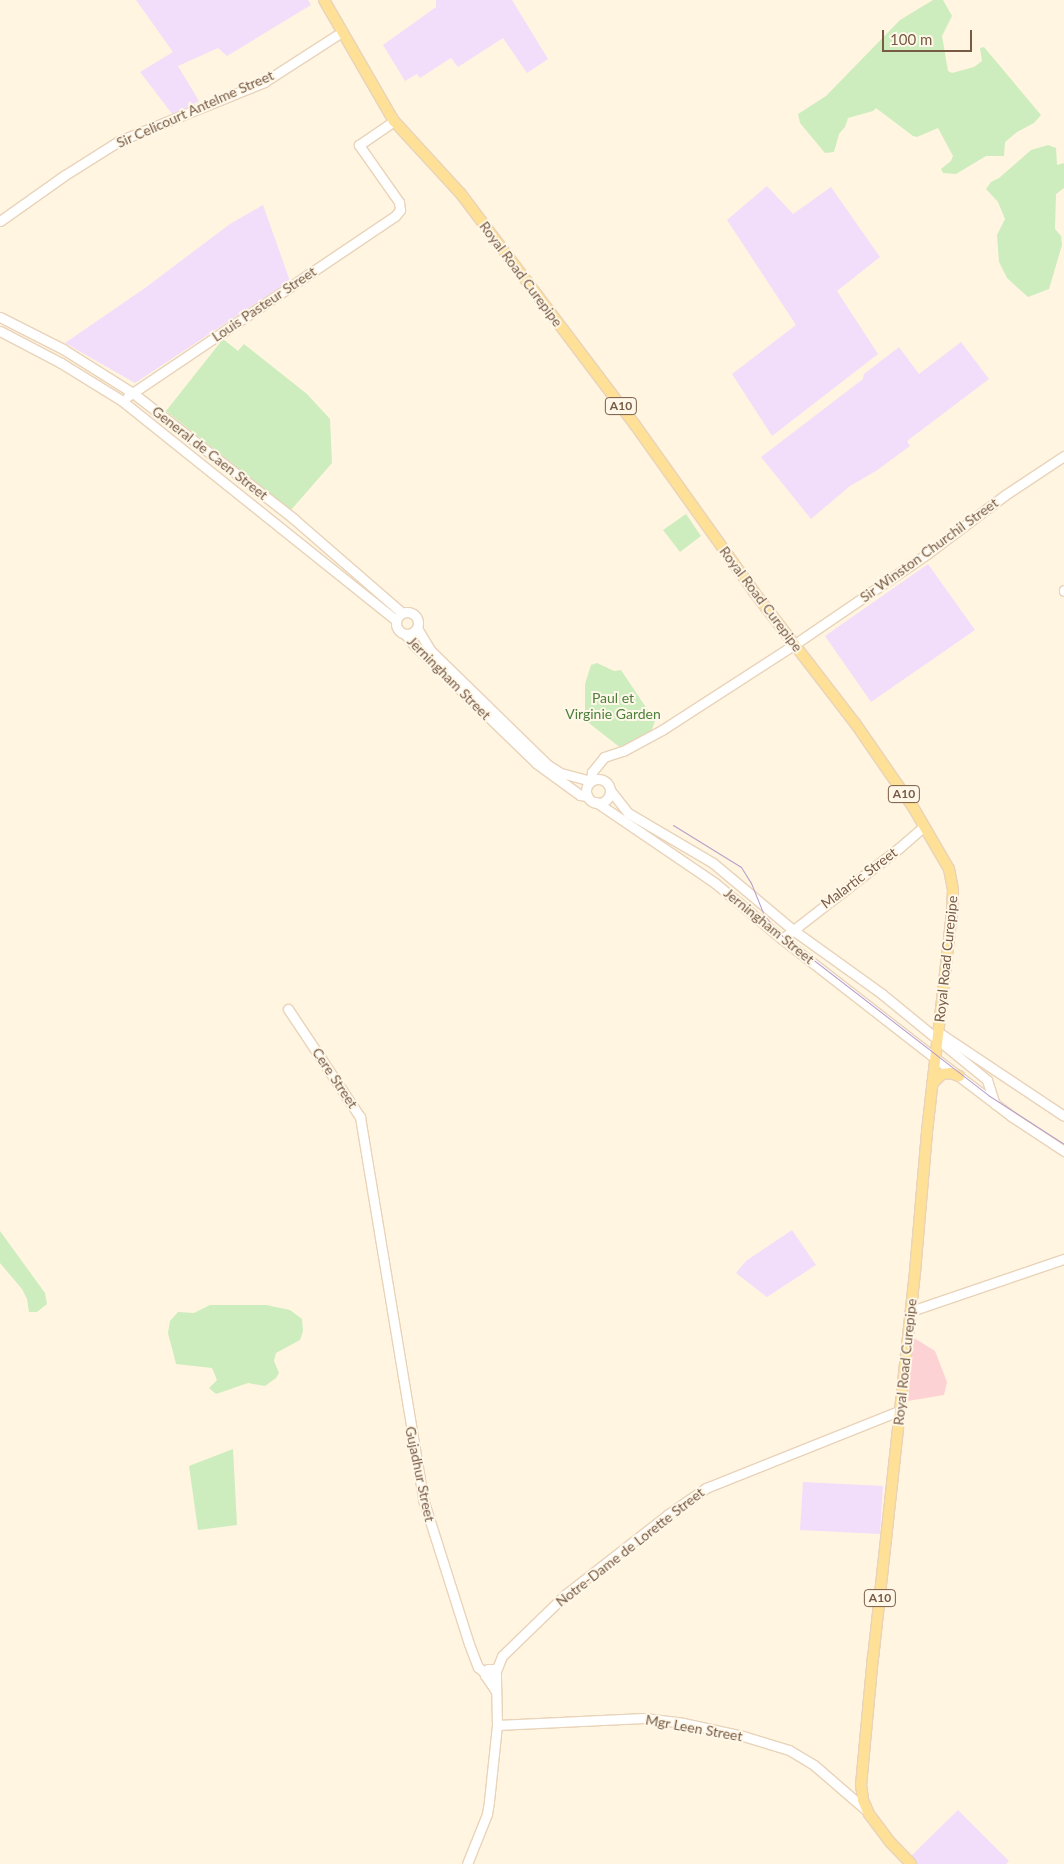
<!DOCTYPE html>
<html>
<head>
<meta charset="utf-8">
<style>
	body { margin:0 }
	#map { position:relative; width:1064px; height:1864px; overflow:hidden; background:#fff5e0; font-family:Lato,sans-serif }
	div>[style] { position:absolute }
	.education>* { inset:0; background:#f2ddfb }
	.medical>* { inset:0; background:#fdd2d4 }
	.green>* { inset:0; background:#cdedbe }
	.roads { filter:drop-shadow(1px 0 #e9d3b9) drop-shadow(-1px 0 #e9d3b9) drop-shadow(0 1px #e9d3b9) drop-shadow(0 -1px #e9d3b9) }
	.secondary>* { height:9px; margin:-4.5px; padding:0 4.5px; transform-origin:4.5px; border-radius:4.5px; background:#fff }
	.secondary>.ring { margin:-4.5px; padding:0; box-sizing:content-box; background:none; border:9px solid #fff; border-radius:50% }
	.primary>* { height:10px; margin:-5px; padding:0 5px; transform-origin:5px; border-radius:5px; background:#ffe097 }
	.tram>* { height:1px; margin:-0.5px; padding:0 0.5px; transform-origin:0.5px; border-radius:0.5px; background:#b89ec9 }
	span { translate:-50% -50%; white-space:nowrap; text-align:center; line-height:1.15; -webkit-text-stroke:4px #fff8e9; paint-order:stroke }
	.shield-label span { padding:1px 4px; background:#fff8e9; border:1px solid; border-radius:4px; -webkit-text-stroke-width:0 }
	.shield-label { font-size:12px; color:#785b45; font-weight:700 }
	.street-label { font-size:14px; color:#785b45 }
	.park-label { font-size:14px; color:#4b7f3b }
	.scale { position:absolute; left:882px; top:30px; width:90px; height:22px; box-sizing:border-box; border:2px solid #785b45; border-top:0; padding-left:6px; font-size:15px; line-height:18px; white-space:nowrap; color:#785b45; -webkit-text-stroke:4px #fff8e9; paint-order:stroke }
</style>
</head>
<body>
<div id="map">
	<div class="education">
		<i style="clip-path:polygon(136px 0,308px 0,311px 5px,227px 56px,218px 48px,178px 66px,199px 101px,173px 115px,140px 72px,173px 52px)"></i>
		<i style="clip-path:polygon(436px 0,512px 0,548px 59px,527px 73px,503px 38px,458px 67px,451px 58px,420px 78px,417px 74px,405px 81px,383px 45px,436px 7px)"></i>
		<i style="clip-path:polygon(767px 186px,793px 214px,831px 187px,880px 257px,837px 291px,878px 354px,772px 436px,732px 374px,796px 325px,727px 220px)"></i>
		<i style="clip-path:polygon(263px 205px,290px 281px,135px 383px,65px 343px,145px 288px,230px 224px)"></i>
		<i style="clip-path:polygon(961px 342px,989px 379px,907px 441px,910px 446px,876px 471px,850px 486px,811px 519px,761px 457px,863px 379px,864px 374px,899px 347px,919px 374px)"></i>
		<i style="clip-path:polygon(928px 564px,975px 630px,871px 702px,825px 636px)"></i>
		<i style="clip-path:polygon(792px 1230px,816px 1265px,767px 1297px,736px 1273px,746px 1261px)"></i>
		<i style="clip-path:polygon(803px 1482px,883px 1486px,880px 1534px,800px 1530px)"></i>
		<i style="clip-path:polygon(958px 1810px,1009px 1861px,1006px 1864px,915px 1864px,909px 1858px)"></i>
	</div>
	<div class="medical">
		<i style="clip-path:polygon(911px 1336px,935px 1351px,947px 1382px,944px 1395px,908px 1401px)"></i>
	</div>
	<div class="green">
		<i style="clip-path:polygon(933px 0,943px 0,952px 16px,942px 36px,948px 71px,952px 73px,974px 67px,982px 61px,980px 48px,984px 47px,1041px 115px,1034px 123px,1017px 132px,1005px 142px,1004px 156px,986px 156px,956px 174px,943px 173px,941px 169px,951px 161px,953px 156px,938px 128px,917px 137px,913px 136px,876px 108px,873px 111px,848px 118px,845px 127px,839px 134px,834px 152px,825px 153px,800px 123px,798px 114px,826px 96px,900px 20px)"></i>
		<i style="clip-path:polygon(1048px 145px,1056px 148px,1057px 165px,1064px 163px,1064px 188px,1056px 194px,1055px 229px,1061px 236px,1062px 245px,1049px 289px,1028px 297px,1007px 278px,999px 262px,997px 235px,1005px 219px,998px 202px,986px 189px,991px 182px,999px 178px,1031px 150px)"></i>
		<i style="clip-path:polygon(223px 339px,238px 351px,244px 344px,307px 394px,330px 419px,332px 463px,291px 510px,166px 411px)"></i>
		<i style="clip-path:polygon(686px 514px,701px 536px,680px 552px,663px 530px)"></i>
		<i style="clip-path:polygon(597px 663px,614px 671px,621px 670px,655px 721px,651px 732px,622px 749px,585px 720px,585px 684px,591px 665px)"></i>
		<i style="clip-path:polygon(0 1231px,45px 1293px,47px 1304px,37px 1312px,29px 1312px,27px 1299px,22px 1289px,0 1263px)"></i>
		<i style="clip-path:polygon(210px 1305px,266px 1305px,290px 1310px,302px 1319px,303px 1331px,300px 1340px,276px 1353px,274px 1361px,279px 1373px,276px 1378px,265px 1386px,248px 1383px,216px 1394px,209px 1388px,217px 1380px,212px 1368px,176px 1364px,168px 1333px,170px 1321px,178px 1312px,194px 1313px)"></i>
		<i style="clip-path:polygon(233px 1449px,237px 1525px,198px 1530px,189px 1466px)"></i>
	</div>
	<div class="roads">
		<div class="secondary">
			<i style="left:0;top:221px;width:80px;rotate:-35.3deg"></i>
			<i style="left:65px;top:175px;width:64px;rotate:-32.2deg"></i>
			<i style="left:119px;top:141px;width:157px;rotate:-22.1deg"></i>
			<i style="left:264px;top:82px;width:93px;rotate:-32.7deg"></i>
			<i style="left:0;top:317px;width:71px;rotate:26.9deg"></i>
			<i style="left:63px;top:349px;width:83px;rotate:32.2deg"></i>
			<i style="left:133px;top:393px;width:204px;rotate:38deg"></i>
			<i style="left:294px;top:519px;width:143px;rotate:41deg"></i>
			<i style="left:0;top:331px;width:69px;rotate:27.7deg"></i>
			<i style="left:61px;top:363px;width:70px;rotate:31.7deg"></i>
			<i style="left:121px;top:400px;width:352px;rotate:38.7deg"></i>
			<i style="left:128px;top:396px;width:322px;rotate:-34deg"></i>
			<i style="left:395px;top:216px;width:8px;rotate:-50deg"></i>
			<i style="left:400px;top:210px;width:8px;rotate:-97deg"></i>
			<i style="left:399px;top:202px;width:70px;rotate:-125.1deg"></i>
			<i style="left:359px;top:145px;width:42px;rotate:-34.4deg"></i>
			<i style="left:1064px;top:590px;width:1px;rotate:90deg"></i>
			<i class="ring" style="left:396px;top:612px;width:13px;height:13px"></i>
			<i style="left:417px;top:628px;width:26px;rotate:59deg"></i>
			<i style="left:430px;top:650px;width:165px;rotate:44.3deg"></i>
			<i style="left:548px;top:765px;width:15px;rotate:32deg"></i>
			<i style="left:561px;top:773px;width:31px;rotate:15deg"></i>
			<i style="left:591px;top:781px;width:9px;rotate:-84deg"></i>
			<i style="left:592px;top:772px;width:19px;rotate:-51deg"></i>
			<i style="left:604px;top:757px;width:20px;rotate:-18deg"></i>
			<i style="left:623px;top:751px;width:44px;rotate:-28.3deg"></i>
			<i style="left:662px;top:730px;width:158px;rotate:-32.9deg"></i>
			<i style="left:795px;top:644px;width:160px;rotate:-34.3deg"></i>
			<i style="left:927px;top:554px;width:98px;rotate:-37.1deg"></i>
			<i style="left:1005px;top:495px;width:71px;rotate:-33.5deg"></i>
			<i style="left:405px;top:634px;width:14px;rotate:51deg"></i>
			<i style="left:414px;top:645px;width:170px;rotate:44deg"></i>
			<i style="left:536px;top:763px;width:54px;rotate:36deg"></i>
			<i style="left:580px;top:795px;width:7px;rotate:8deg"></i>
			<i class="ring" style="left:586px;top:779px;width:15px;height:15px"></i>
			<i style="left:610px;top:790px;width:29px;rotate:52deg"></i>
			<i style="left:628px;top:813px;width:99px;rotate:30.5deg"></i>
			<i style="left:713px;top:863px;width:104px;rotate:39.9deg"></i>
			<i style="left:793px;top:930px;width:110px;rotate:35.7deg"></i>
			<i style="left:882px;top:994px;width:136px;rotate:39.3deg"></i>
			<i style="left:987px;top:1080px;width:25px;rotate:72deg"></i>
			<i style="left:596px;top:802px;width:144px;rotate:34.2deg"></i>
			<i style="left:715px;top:883px;width:87px;rotate:39.9deg"></i>
			<i style="left:782px;top:939px;width:194px;rotate:37.9deg"></i>
			<i style="left:935px;top:1058px;width:96px;rotate:37.3deg"></i>
			<i style="left:1011px;top:1116px;width:64px;rotate:33.4deg"></i>
			<i style="left:782px;top:939px;width:148px;rotate:-37.9deg"></i>
			<i style="left:899px;top:848px;width:33px;rotate:-41deg"></i>
			<i style="left:288px;top:1009px;width:130px;rotate:56.3deg"></i>
			<i style="left:360px;top:1117px;width:390px;rotate:80.6deg"></i>
			<i style="left:424px;top:1502px;width:149px;rotate:72.4deg"></i>
			<i style="left:469px;top:1644px;width:25px;rotate:69deg"></i>
			<i style="left:478px;top:1667px;width:9px;rotate:41deg"></i>
			<i style="left:938px;top:1032px;width:151px;rotate:33.7deg"></i>
			<i style="left:911px;top:1311px;width:162px;rotate:-18.8deg"></i>
			<i style="left:496px;top:1671px;width:16px;rotate:-68deg"></i>
			<i style="left:502px;top:1656px;width:89px;rotate:-44.1deg"></i>
			<i style="left:566px;top:1594px;width:128px;rotate:-38deg"></i>
			<i style="left:667px;top:1515px;width:47px;rotate:-34.7deg"></i>
			<i style="left:706px;top:1488px;width:208px;rotate:-21.8deg"></i>
			<i style="left:488px;top:1679px;width:4px"></i>
			<i style="left:492px;top:1679px;width:5px;rotate:-37deg"></i>
			<i style="left:496px;top:1676px;width:7px;rotate:-106deg"></i>
			<i style="left:494px;top:1669px;width:6px;rotate:180deg"></i>
			<i style="left:488px;top:1669px;width:7px;rotate:117deg"></i>
			<i style="left:485px;top:1675px;width:18px;rotate:56deg"></i>
			<i style="left:497px;top:1725px;width:147px;rotate:-2.7deg"></i>
			<i style="left:644px;top:1718px;width:39px;rotate:7deg"></i>
			<i style="left:683px;top:1723px;width:61px;rotate:12.2deg"></i>
			<i style="left:743px;top:1736px;width:48px;rotate:16.9deg"></i>
			<i style="left:789px;top:1750px;width:29px;rotate:31deg"></i>
			<i style="left:814px;top:1765px;width:69px;rotate:40.9deg"></i>
			<i style="left:467px;top:1864px;width:54px;rotate:-68.2deg"></i>
			<i style="left:487px;top:1814px;width:13px;rotate:-81deg"></i>
			<i style="left:489px;top:1801px;width:76px;rotate:-84deg"></i>
			<i style="left:497px;top:1725px;width:49px;rotate:-91.2deg"></i>
		</div>
		<div class="primary">
			<i style="left:324px;top:0;width:140px;rotate:60deg"></i>
			<i style="left:394px;top:121px;width:99px;rotate:47.5deg"></i>
			<i style="left:461px;top:194px;width:289px;rotate:53deg"></i>
			<i style="left:635px;top:425px;width:205px;rotate:54.5deg"></i>
			<i style="left:754px;top:592px;width:165px;rotate:52.4deg"></i>
			<i style="left:855px;top:723px;width:102px;rotate:55.4deg"></i>
			<i style="left:913px;top:807px;width:72px;rotate:59.9deg"></i>
			<i style="left:949px;top:869px;width:21px;rotate:79deg"></i>
			<i style="left:953px;top:890px;width:22px;rotate:93deg"></i>
			<i style="left:952px;top:912px;width:221px;rotate:96.5deg"></i>
			<i style="left:927px;top:1132px;width:141px;rotate:94.9deg"></i>
			<i style="left:915px;top:1272px;width:386px;rotate:96.2deg"></i>
			<i style="left:873px;top:1656px;width:130px;rotate:95.3deg"></i>
			<i style="left:861px;top:1785px;width:15px;rotate:82deg"></i>
			<i style="left:863px;top:1800px;width:15px;rotate:67deg"></i>
			<i style="left:869px;top:1814px;width:35px;rotate:53deg"></i>
			<i style="left:890px;top:1842px;width:30px;rotate:46deg"></i>
			<i style="left:932px;top:1084px;width:14px;rotate:-45deg"></i>
			<i style="left:942px;top:1074px;width:9px;rotate:-6deg"></i>
			<i style="left:951px;top:1073px;width:9px;rotate:21deg"></i>
		</div>
	</div>
	<div class="tram">
		<i style="left:673px;top:825px;width:80px;rotate:31.7deg"></i>
		<i style="left:741px;top:867px;width:19px;rotate:58deg"></i>
		<i style="left:751px;top:883px;width:35px;rotate:68deg"></i>
		<i style="left:764px;top:915px;width:25px;rotate:50deg"></i>
		<i style="left:780px;top:934px;width:263px;rotate:37.7deg"></i>
		<i style="left:988px;top:1095px;width:90px;rotate:32.8deg"></i>
	</div>
	<div class="shield-label">
		<span style="left:621px;top:406px">A10</span>
		<span style="left:904px;top:794px">A10</span>
		<span style="left:880px;top:1598px">A10</span>
	</div>
	<div class="street-label">
		<span style="left:195px;top:109px;rotate:-24deg">Sir Celicourt Antelme Street</span>
		<span style="left:521px;top:274px;rotate:53deg">Royal Road Curepipe</span>
		<span style="left:264px;top:304px;rotate:-34deg">Louis Pasteur Street</span>
		<span style="left:210px;top:453px;rotate:38deg">General de Caen Street</span>
		<span style="left:929px;top:550px;rotate:-36deg">Sir Winston Churchil Street</span>
		<span style="left:761px;top:599px;rotate:53deg">Royal Road Curepipe</span>
		<span style="left:449px;top:678px;rotate:45deg">Jerningham Street</span>
		<span style="left:859px;top:878px;rotate:-37deg">Malartic Street</span>
		<span style="left:769px;top:926px;rotate:39deg">Jerningham Street</span>
		<span style="left:946px;top:959px;rotate:-84deg">Royal Road Curepipe</span>
		<span style="left:335px;top:1078px;rotate:56deg">Cere Street</span>
		<span style="left:905px;top:1362px;rotate:-84deg">Royal Road Curepipe</span>
		<span style="left:420px;top:1474px;rotate:78deg">Gujadhur Street</span>
		<span style="left:630px;top:1547px;rotate:-38deg">Notre-Dame de Lorette Street</span>
		<span style="left:694px;top:1728px;rotate:10deg">Mgr Leen Street</span>
	</div>
	<div class="park-label">
		<span style="left:613px;top:706px">Paul et<br>Virginie Garden</span>
	</div>
	<div class="scale">100 m</div>
</div>
</body>
</html>
